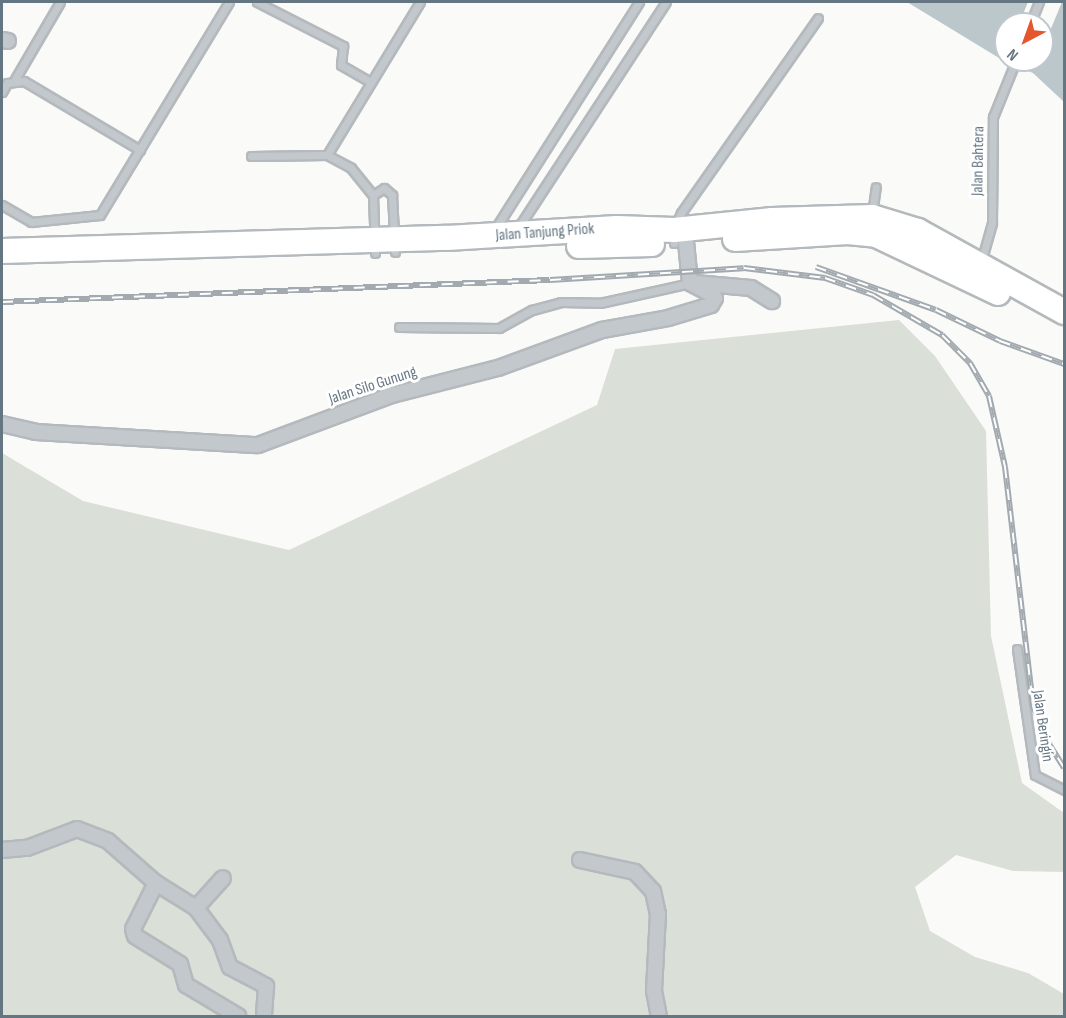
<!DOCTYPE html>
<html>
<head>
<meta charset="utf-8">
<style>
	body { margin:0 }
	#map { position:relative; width:1066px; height:1018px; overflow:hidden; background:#fafaf8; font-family:"Sofia Sans Condensed",sans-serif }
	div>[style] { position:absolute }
	.green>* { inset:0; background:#dadfd7 }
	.water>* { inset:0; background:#bbc7cb }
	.pier>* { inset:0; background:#fafaf8 }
	.roads { filter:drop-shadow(2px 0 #b4b9bd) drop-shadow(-2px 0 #b4b9bd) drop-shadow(0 2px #b4b9bd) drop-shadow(0 -2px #b4b9bd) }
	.lane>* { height:7px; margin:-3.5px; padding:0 3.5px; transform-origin:3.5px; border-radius:3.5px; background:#c3c8cc }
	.street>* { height:14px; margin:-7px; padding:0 7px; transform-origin:7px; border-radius:7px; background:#c3c8cc }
	.highway>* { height:24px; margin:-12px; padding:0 12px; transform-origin:12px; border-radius:12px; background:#fff }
	.rail>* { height:6px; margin-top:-3px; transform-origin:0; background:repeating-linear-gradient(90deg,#fff 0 11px,#a2aab0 0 22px); box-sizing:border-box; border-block:2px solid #a2aab0 }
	span { translate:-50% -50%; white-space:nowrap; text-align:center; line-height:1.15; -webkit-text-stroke:6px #fff; paint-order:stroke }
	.street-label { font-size:16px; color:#657683 }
	.frame { position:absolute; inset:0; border:3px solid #657683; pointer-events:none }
	.north { position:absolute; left:994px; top:12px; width:60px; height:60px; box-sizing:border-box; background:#fff; border:2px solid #c1c8cd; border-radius:50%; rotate:221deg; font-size:16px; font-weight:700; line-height:24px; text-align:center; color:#657683 }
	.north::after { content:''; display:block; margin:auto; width:21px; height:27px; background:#e4572e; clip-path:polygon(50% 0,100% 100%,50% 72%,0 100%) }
</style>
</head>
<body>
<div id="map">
	<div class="green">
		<i style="clip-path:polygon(899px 320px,935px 356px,986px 431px,991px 636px,1022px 783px,1064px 813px,1064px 872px,1013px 871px,956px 855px,915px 887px,930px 931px,975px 957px,1028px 973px,1064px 994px,1064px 1016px,2px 1016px,2px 453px,83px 501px,289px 550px,597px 405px,615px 349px)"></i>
	</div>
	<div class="water">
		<i style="clip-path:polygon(evenodd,907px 2px,1064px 2px,1064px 102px,1033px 73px,1004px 61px,907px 2px,1006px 24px,1042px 24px,1042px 60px,1006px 60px,1006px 24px)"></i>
	</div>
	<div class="pier">
		<i style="clip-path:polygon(1028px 2px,1062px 2px,1042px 50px,1042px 24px,1019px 24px)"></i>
	</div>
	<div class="roads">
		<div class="lane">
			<i style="left:257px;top:2px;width:97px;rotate:27.1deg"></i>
			<i style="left:343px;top:46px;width:19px;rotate:96deg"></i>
			<i style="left:341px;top:65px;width:34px;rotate:30deg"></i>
			<i style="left:1030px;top:24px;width:24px;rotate:-68deg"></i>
			<i style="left:15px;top:79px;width:89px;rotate:-59.7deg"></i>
			<i style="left:2px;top:92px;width:10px;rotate:-61deg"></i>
			<i style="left:7px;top:83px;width:17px;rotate:-7deg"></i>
			<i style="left:24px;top:81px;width:135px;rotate:30.7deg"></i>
			<i style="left:327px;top:155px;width:179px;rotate:-58.7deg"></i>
			<i style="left:251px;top:156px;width:76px;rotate:-0.8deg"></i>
			<i style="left:327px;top:155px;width:27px;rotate:28deg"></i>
			<i style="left:351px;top:168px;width:35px;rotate:51deg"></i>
			<i style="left:373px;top:195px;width:58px;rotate:88deg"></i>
			<i style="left:373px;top:195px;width:13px;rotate:-32deg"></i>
			<i style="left:384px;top:188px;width:11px;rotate:41deg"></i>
			<i style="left:392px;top:195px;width:57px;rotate:87deg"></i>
			<i style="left:2px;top:205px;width:34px;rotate:30deg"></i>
			<i style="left:31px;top:222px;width:69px;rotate:-5.8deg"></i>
			<i style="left:100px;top:215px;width:249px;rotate:-58.8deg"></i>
			<i style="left:872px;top:214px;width:27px;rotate:-82deg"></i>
			<i style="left:518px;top:228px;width:270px;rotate:-56.8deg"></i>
			<i style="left:495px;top:229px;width:269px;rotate:-57.6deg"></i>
			<i style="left:674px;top:243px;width:13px;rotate:-90deg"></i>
			<i style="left:674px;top:230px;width:18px;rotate:-68deg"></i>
			<i style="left:681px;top:213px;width:238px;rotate:-54.9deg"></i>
			<i style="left:981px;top:262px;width:41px;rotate:-74.2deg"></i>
			<i style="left:992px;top:223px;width:106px;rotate:-89.5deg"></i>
			<i style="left:993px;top:117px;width:61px;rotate:-68deg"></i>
			<i style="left:399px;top:327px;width:100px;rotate:0.6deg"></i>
			<i style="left:499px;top:328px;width:38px;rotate:-29deg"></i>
			<i style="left:532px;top:310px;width:30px;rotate:-15deg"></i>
			<i style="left:561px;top:302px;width:39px;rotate:1deg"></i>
			<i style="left:600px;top:303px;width:92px;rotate:-12.5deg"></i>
			<i style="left:1017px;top:649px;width:127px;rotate:81.9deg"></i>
			<i style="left:1035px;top:775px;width:33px;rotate:27deg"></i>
		</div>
		<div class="street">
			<i style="left:2px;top:40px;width:6px;rotate:9deg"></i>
			<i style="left:686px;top:242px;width:41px;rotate:84.4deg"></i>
			<i style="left:695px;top:283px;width:56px;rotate:5.1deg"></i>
			<i style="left:751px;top:288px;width:25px;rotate:32deg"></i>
			<i style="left:2px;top:424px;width:35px;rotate:13deg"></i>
			<i style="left:36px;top:432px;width:222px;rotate:3.4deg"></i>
			<i style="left:258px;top:445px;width:143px;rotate:-20.5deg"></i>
			<i style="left:392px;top:395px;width:109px;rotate:-14.3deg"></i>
			<i style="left:498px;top:368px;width:111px;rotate:-20.1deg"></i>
			<i style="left:602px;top:330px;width:67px;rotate:-10.3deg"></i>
			<i style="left:668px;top:318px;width:45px;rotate:-16.8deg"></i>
			<i style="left:711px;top:305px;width:8px;rotate:-60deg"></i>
			<i style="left:715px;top:298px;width:6px;rotate:-135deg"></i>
			<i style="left:711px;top:294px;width:24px;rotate:-152deg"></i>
			<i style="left:2px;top:850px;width:25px;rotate:-5deg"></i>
			<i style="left:27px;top:848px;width:53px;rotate:-20.8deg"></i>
			<i style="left:77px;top:829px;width:33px;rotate:21deg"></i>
			<i style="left:108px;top:841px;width:64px;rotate:41.2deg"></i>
			<i style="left:156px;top:883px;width:51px;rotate:116.6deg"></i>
			<i style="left:133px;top:929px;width:7px;rotate:74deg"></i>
			<i style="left:135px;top:936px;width:53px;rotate:31.9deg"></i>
			<i style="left:180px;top:964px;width:22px;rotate:74deg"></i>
			<i style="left:186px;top:985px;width:61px;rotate:30.8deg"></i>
			<i style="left:580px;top:860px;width:56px;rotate:12.3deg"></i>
			<i style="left:635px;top:872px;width:26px;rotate:47deg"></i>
			<i style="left:653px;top:891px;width:24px;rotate:78deg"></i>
			<i style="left:658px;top:914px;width:77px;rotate:93deg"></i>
			<i style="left:654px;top:991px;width:25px;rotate:79deg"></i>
			<i style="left:156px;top:883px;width:47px;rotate:32deg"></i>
			<i style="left:196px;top:908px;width:40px;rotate:53deg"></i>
			<i style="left:220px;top:940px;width:29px;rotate:70deg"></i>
			<i style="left:230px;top:967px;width:41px;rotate:27.8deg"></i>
			<i style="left:266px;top:986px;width:30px;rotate:94deg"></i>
			<i style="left:196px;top:908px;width:40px;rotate:-48deg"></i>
		</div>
		<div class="highway">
			<i style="left:735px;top:239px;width:113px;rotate:-3.5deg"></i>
			<i style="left:848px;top:232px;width:28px;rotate:6deg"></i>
			<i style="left:876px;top:235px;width:135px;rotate:25.4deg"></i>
			<i style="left:579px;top:246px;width:73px;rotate:-1.6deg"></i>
			<i style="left:2px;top:251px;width:445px;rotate:-1.7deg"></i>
			<i style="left:447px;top:238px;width:170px;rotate:-3.4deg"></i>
			<i style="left:617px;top:228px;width:57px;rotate:2deg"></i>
			<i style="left:674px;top:230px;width:99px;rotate:-5.8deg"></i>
			<i style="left:772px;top:220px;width:100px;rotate:-1.7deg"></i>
			<i style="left:872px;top:217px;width:48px;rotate:16.9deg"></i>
			<i style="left:918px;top:231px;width:167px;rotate:29deg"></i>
		</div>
	</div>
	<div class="rail">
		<i style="left:816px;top:267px;width:127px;rotate:19.7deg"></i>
		<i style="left:936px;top:310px;width:71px;rotate:25.8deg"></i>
		<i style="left:1000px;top:341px;width:68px;rotate:19.8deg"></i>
		<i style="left:2px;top:302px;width:548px;rotate:-2.3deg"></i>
		<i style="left:550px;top:280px;width:194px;rotate:-3.5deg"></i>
		<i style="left:744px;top:268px;width:82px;rotate:7deg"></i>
		<i style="left:825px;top:278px;width:51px;rotate:19.5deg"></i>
		<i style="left:873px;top:295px;width:80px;rotate:30.1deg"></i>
		<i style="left:942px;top:335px;width:40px;rotate:45deg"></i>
		<i style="left:970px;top:363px;width:38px;rotate:60deg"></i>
		<i style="left:989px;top:396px;width:73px;rotate:77.3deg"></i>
		<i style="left:1005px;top:467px;width:241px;rotate:83.3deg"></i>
		<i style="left:1033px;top:706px;width:35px;rotate:68deg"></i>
		<i style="left:1046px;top:739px;width:34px;rotate:58deg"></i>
	</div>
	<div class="street-label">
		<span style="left:979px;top:161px;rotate:-89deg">Jalan Bahtera</span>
		<span style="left:545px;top:233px;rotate:-4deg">Jalan Tanjung Priok</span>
		<span style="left:373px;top:386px;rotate:-18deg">Jalan Silo Gunung</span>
		<span style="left:1042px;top:726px;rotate:82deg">Jalan Beringin</span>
	</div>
	<div class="frame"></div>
	<div class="north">N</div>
</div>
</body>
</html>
